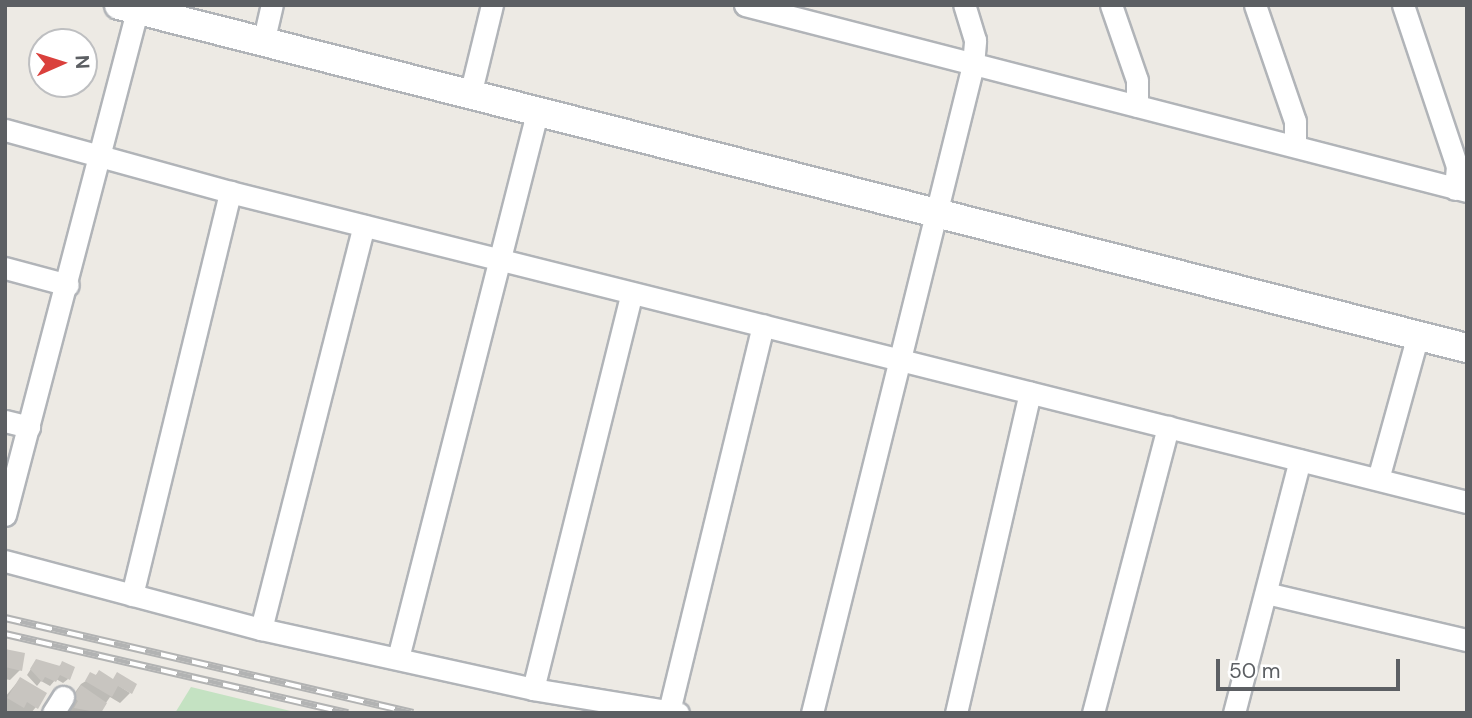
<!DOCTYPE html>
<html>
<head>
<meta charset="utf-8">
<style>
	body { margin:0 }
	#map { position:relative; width:1472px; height:718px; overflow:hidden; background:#edeae4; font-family:"DM Sans",sans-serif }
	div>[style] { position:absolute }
	.green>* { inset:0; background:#c4e2c2 }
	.shadow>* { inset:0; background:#0003 }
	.building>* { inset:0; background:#c8c5c0 }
	.roads { filter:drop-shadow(2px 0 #b1b4b8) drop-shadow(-2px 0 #b1b4b8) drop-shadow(0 2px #b1b4b8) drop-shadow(0 -2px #b1b4b8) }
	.street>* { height:21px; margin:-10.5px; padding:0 10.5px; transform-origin:10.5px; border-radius:10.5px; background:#fff }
	.secondary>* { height:28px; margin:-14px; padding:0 14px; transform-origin:14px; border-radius:14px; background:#fff }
	.rail>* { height:8px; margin-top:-4px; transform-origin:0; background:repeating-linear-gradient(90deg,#fff 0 16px,#b2b3b3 0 32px); box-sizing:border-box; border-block:2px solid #b2b3b3 }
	span { translate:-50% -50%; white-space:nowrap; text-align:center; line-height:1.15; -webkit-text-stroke:5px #fff; paint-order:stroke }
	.frame { position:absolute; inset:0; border:7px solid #5c5f63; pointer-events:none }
	.north { position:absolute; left:28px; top:28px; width:70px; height:70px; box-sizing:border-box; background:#fff; border:2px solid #bebfc1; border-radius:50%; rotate:87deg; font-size:19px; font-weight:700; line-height:28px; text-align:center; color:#5c5f63 }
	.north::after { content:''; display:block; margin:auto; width:24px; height:32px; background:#da403c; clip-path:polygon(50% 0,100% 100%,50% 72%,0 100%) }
	.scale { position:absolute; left:1216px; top:659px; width:184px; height:32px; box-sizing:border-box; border:4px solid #5c5f63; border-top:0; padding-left:9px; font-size:21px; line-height:24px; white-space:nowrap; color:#5c5f63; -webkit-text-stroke:5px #fff; paint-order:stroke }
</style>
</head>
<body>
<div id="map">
	<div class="green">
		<i style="clip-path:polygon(191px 687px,299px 713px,175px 713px)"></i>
	</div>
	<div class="shadow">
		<i style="clip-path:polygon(5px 651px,20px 670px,10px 680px,5px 679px)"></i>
		<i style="clip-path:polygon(36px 661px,58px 667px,63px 663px,68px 679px,63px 683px,56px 679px,50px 686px,41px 681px,37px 686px,27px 675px)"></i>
		<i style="clip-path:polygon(99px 673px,130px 693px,120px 703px,110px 697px,99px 713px,69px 713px,64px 708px,81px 684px)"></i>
		<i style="clip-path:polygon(20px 679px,36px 707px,31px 713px,5px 713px,5px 697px)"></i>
	</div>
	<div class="building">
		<i style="clip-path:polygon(5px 649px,25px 653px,22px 671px,5px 667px)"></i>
		<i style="clip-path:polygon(36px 659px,60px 666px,62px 661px,75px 667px,70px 680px,60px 675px,56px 682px,45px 677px,42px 682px,30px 669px)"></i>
		<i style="clip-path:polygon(99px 670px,113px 679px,117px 672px,137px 684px,132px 694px,118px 686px,112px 697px,85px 681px,90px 672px,96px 675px)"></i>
		<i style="clip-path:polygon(20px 677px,47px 693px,38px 709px,27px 702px,24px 708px,7px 698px)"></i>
		<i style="clip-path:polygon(81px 685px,107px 703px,101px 713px,74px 708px,78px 701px,73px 697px)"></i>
	</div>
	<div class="roads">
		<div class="street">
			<i style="left:745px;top:5px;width:746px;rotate:14.45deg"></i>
			<i style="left:1111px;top:5px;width:79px;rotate:70.9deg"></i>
			<i style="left:1137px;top:80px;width:26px;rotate:90deg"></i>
			<i style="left:1255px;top:5px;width:123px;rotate:71deg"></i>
			<i style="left:1295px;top:121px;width:24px;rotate:90deg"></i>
			<i style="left:1403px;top:5px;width:170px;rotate:71.5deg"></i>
			<i style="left:1457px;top:166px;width:23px;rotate:95deg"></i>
			<i style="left:263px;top:43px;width:39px;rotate:-77deg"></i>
			<i style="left:470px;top:95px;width:93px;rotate:-76.3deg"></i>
			<i style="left:5px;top:130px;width:233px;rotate:15.4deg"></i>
			<i style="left:230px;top:192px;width:1275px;rotate:14.07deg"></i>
			<i style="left:5px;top:268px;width:65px;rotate:15.1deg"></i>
			<i style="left:5px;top:421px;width:25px;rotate:14deg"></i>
			<i style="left:1378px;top:479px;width:149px;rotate:-74.5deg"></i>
			<i style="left:5px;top:515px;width:521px;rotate:-75.32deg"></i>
			<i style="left:5px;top:561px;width:265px;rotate:14.9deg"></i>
			<i style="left:261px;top:629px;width:279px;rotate:12.4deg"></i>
			<i style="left:533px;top:689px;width:147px;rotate:9.4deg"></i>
			<i style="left:1266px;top:593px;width:206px;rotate:13.2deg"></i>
			<i style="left:132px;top:595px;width:415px;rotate:-76.3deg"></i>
			<i style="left:261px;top:629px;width:416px;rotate:-75.7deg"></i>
			<i style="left:398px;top:658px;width:562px;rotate:-75.69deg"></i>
			<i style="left:533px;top:689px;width:408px;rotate:-76deg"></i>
			<i style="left:669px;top:711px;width:397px;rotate:-76.3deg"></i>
			<i style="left:53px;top:713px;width:19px;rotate:-58deg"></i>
			<i style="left:812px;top:713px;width:668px;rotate:-76.05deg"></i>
			<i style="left:973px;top:65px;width:25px;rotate:-85deg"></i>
			<i style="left:975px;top:40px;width:37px;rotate:-107deg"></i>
			<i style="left:956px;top:713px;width:329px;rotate:-77deg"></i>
			<i style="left:1093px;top:713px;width:296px;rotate:-75.3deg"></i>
			<i style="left:1234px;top:713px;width:261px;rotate:-75.4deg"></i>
		</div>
		<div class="secondary">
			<i style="left:119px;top:5px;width:1391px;rotate:14.28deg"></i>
		</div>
	</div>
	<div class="rail">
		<i style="left:5px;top:618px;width:419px;rotate:13.1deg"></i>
		<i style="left:5px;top:634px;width:352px;rotate:13deg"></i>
	</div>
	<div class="frame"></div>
	<div class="north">N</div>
	<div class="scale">50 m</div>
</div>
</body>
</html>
